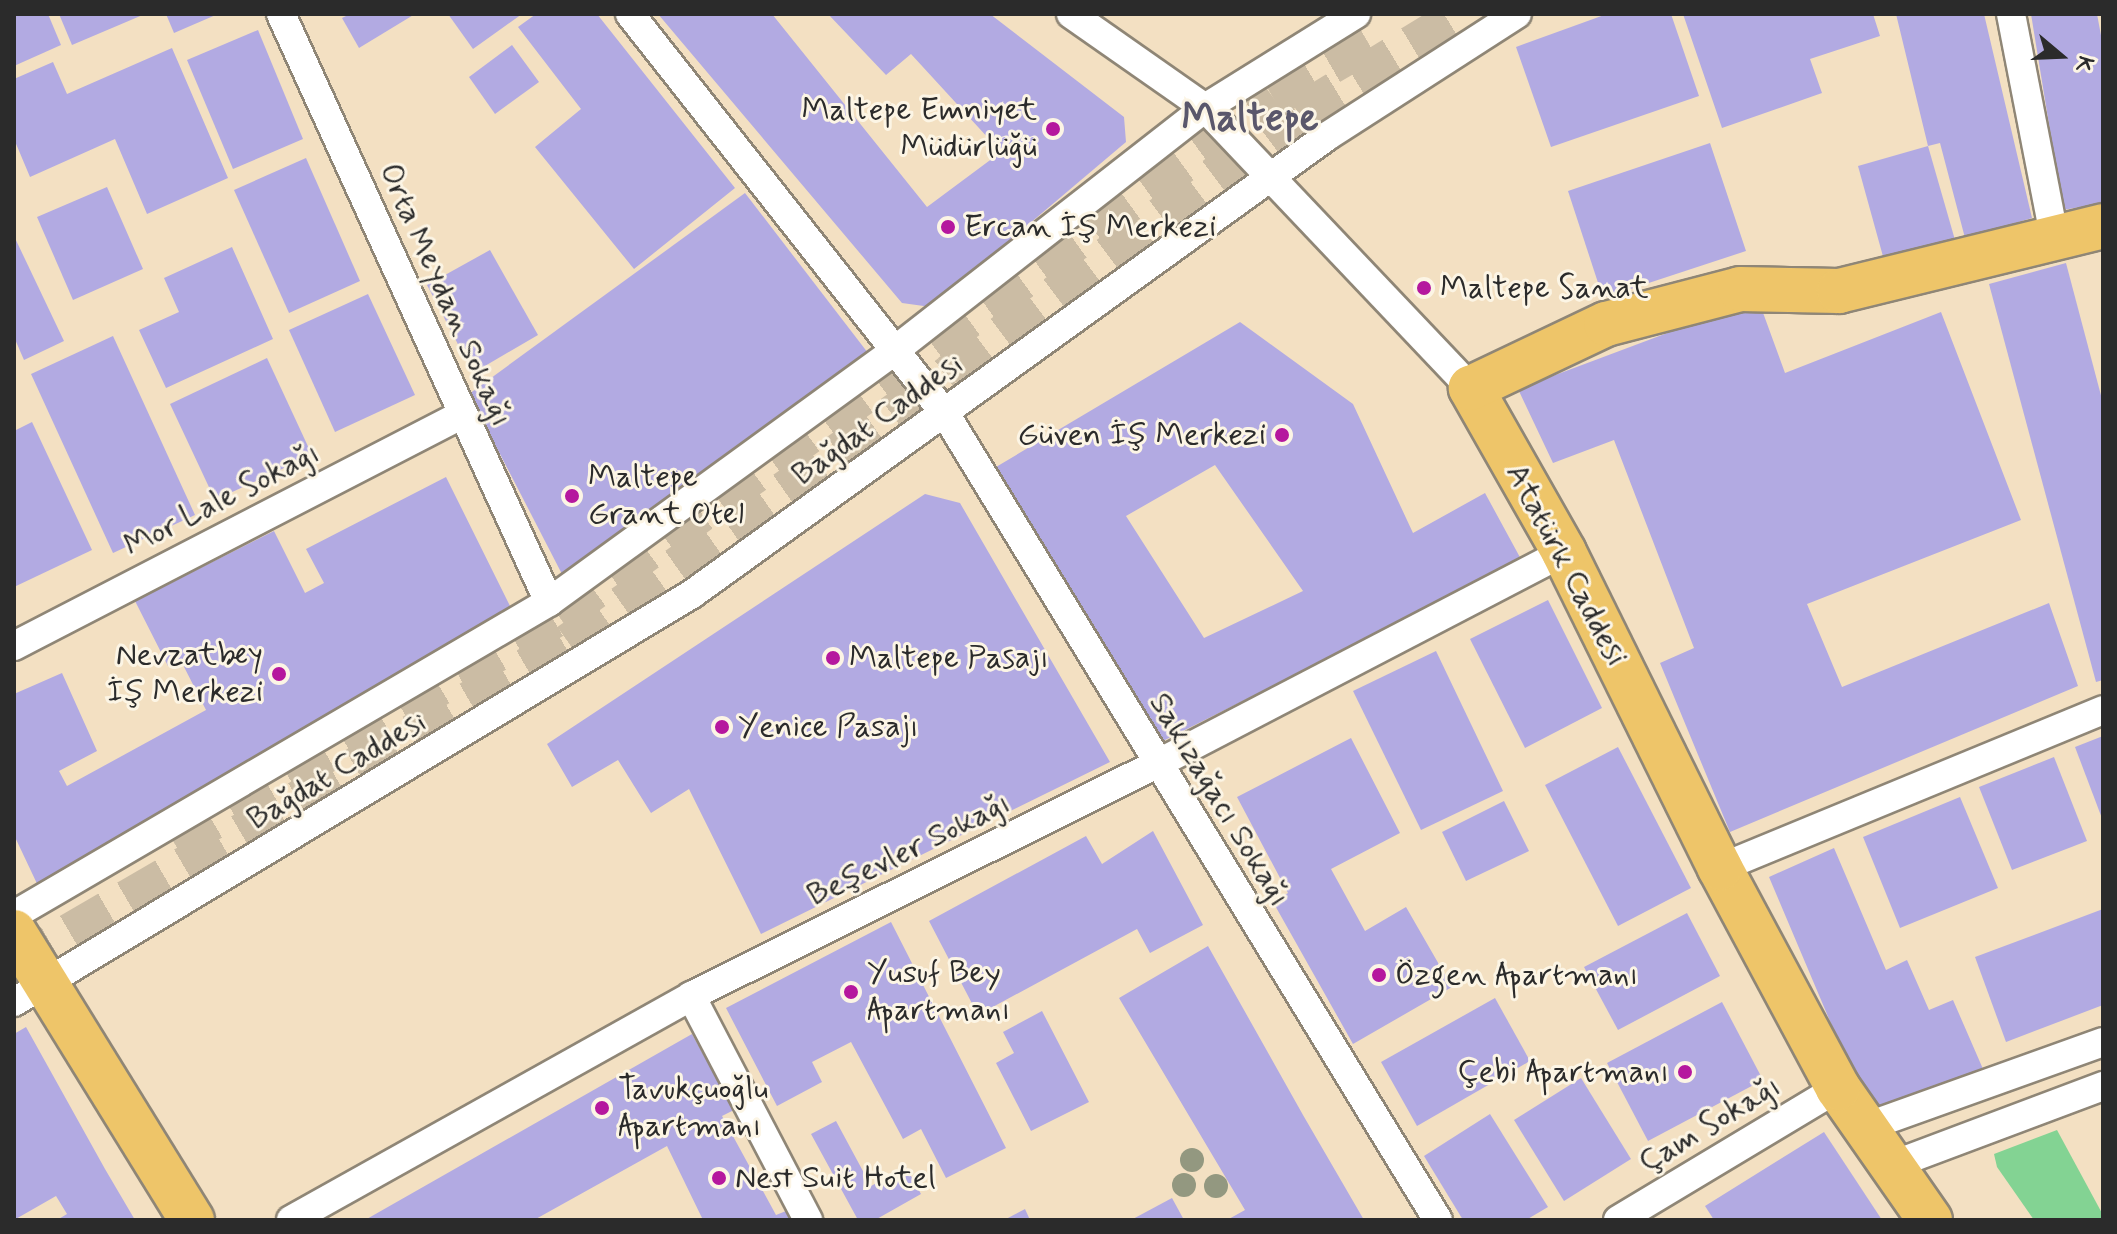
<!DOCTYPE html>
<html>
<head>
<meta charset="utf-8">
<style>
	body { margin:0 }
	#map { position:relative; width:2117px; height:1234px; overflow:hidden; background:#f3e0c2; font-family:Mynerve,sans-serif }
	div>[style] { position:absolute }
	.green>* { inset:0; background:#83d393 }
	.building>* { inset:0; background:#b2aae2 }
	.primary-tunnel>* { height:44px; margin-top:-22px; transform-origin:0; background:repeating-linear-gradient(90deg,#cbbca4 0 44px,transparent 0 66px) }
	.roads { filter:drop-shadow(2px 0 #8f8676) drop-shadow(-2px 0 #8f8676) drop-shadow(0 2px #8f8676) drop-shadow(0 -2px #8f8676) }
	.street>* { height:28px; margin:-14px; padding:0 14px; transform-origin:14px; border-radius:14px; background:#fff }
	.primary>* { height:44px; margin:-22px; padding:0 22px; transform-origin:22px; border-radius:22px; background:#eec569 }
	.trees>* { width:24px; height:24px; margin:-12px; border-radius:50%; background:#939880 }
	.dots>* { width:22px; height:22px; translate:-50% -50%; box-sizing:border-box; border:4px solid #fcf5e5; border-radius:50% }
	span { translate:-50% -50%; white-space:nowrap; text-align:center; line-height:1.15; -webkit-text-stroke:6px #fcf5e5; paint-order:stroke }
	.poi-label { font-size:32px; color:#2b2b2b }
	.right { translate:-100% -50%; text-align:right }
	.left { translate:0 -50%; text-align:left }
	.street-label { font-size:32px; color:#2b2b2b }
	.district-label { font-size:40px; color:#5a576b; font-weight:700 }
	.frame { position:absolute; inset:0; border:16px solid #2b2b2b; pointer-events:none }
	.north { position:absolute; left:2021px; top:16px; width:80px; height:80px; -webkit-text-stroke:6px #fcf5e5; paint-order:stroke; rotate:109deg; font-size:22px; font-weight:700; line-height:32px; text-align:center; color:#2b2b2b }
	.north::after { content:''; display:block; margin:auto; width:28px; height:36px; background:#2b2b2b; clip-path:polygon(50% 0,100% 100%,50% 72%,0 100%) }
</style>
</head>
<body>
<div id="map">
	<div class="green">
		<i style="clip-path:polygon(2057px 1130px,2103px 1215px,2103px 1220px,2034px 1220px,1997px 1167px,1994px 1154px)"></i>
	</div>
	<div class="building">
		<i style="clip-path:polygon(14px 14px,48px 14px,61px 45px,14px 66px)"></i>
		<i style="clip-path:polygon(59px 14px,145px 14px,72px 45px)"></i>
		<i style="clip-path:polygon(166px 14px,218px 14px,174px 33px)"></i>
		<i style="clip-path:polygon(350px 14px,415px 14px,359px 48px,342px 18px)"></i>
		<i style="clip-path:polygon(448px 14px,522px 14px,473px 49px)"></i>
		<i style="clip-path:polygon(536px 14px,597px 14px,735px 188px,634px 269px,535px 147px,581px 109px,518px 27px)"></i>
		<i style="clip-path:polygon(658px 14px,772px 14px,927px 207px,1001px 152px,911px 54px,886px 75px,828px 14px,990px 14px,1124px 117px,1126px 142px,931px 307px,902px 303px)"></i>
		<i style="clip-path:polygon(1607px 14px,1671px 14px,1699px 96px,1551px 147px,1516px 47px)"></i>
		<i style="clip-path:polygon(1683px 14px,1873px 14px,1880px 36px,1810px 59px,1822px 93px,1722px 128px)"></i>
		<i style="clip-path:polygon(1896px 14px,1984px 14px,2032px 218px,1965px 238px,1940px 143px,1928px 146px)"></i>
		<i style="clip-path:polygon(2031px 14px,2097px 14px,2103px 46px,2103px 203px,2063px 210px)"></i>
		<i style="clip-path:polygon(258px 30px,303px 139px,233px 169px,187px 60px)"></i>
		<i style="clip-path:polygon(512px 45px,539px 82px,495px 114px,469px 77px)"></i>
		<i style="clip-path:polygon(172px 48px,228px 178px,147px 214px,115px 139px,30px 177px,14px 139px,14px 79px,53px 62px,67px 94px)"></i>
		<i style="clip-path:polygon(1710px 143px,1746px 251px,1603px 298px,1568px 191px)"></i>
		<i style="clip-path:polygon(1928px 146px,1955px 240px,1884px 260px,1858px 166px)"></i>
		<i style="clip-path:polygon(306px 158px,360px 281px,289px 313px,234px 190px)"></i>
		<i style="clip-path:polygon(107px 187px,143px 269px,73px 300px,37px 217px)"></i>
		<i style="clip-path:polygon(745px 193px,868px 353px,563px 576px,469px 394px)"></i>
		<i style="clip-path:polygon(14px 236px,64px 341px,24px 360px,14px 337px)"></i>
		<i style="clip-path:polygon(232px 247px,273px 339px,166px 388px,139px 330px,179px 312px,164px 278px)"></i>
		<i style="clip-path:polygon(490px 250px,538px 335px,473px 373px,427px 285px)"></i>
		<i style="clip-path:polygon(2066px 263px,2103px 403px,2103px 680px,2096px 682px,1989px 284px)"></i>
		<i style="clip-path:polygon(368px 294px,415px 395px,335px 432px,289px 330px)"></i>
		<i style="clip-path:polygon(1758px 299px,1785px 373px,1941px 312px,2021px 520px,1807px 604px,1842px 687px,2049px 603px,2078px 686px,1730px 832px,1660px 663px,1694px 648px,1614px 440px,1553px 463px,1518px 389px)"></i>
		<i style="clip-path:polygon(evenodd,1240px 322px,1353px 404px,1413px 533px,1485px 493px,1522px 561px,1157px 744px,996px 467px,1240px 322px,1215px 465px,1303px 591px,1204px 638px,1126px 516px,1215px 465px)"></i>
		<i style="clip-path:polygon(113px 336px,195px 515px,113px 553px,31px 374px)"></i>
		<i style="clip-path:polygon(267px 358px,312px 455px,215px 500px,170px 404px)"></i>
		<i style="clip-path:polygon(32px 422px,92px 550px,14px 587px,14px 431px)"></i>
		<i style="clip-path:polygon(446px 477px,515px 616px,40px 890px,14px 835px,14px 694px,62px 673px,97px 751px,59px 771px,67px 786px,206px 710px,180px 659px,168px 666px,135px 601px,274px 531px,305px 593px,324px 583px,306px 549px)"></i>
		<i style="clip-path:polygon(925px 494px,960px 503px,1110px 762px,761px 934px,689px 789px,651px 813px,618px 760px,572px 787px,547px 744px)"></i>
		<i style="clip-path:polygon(1548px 600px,1602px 708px,1525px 748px,1470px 639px)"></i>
		<i style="clip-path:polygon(1436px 651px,1503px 791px,1421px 830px,1353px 691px)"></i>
		<i style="clip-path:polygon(2103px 736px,2103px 821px,2075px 747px)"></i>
		<i style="clip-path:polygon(1351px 738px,1400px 833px,1331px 869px,1365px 931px,1406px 907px,1452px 987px,1353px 1044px,1273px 902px,1288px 893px,1237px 797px)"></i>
		<i style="clip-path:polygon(1618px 747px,1691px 888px,1618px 926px,1545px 785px)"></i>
		<i style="clip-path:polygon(2054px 757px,2087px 841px,2012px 870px,1979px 787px)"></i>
		<i style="clip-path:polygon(1960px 797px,1998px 888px,1900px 928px,1863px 837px)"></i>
		<i style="clip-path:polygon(1504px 801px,1529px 851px,1466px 881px,1442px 832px)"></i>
		<i style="clip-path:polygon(1153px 831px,1203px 925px,1150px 953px,1137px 929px,978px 1015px,929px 921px,1086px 836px,1102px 864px)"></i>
		<i style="clip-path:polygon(1834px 848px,1886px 970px,1907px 960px,1929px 1010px,1953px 1000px,1983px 1069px,1871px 1118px,1769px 877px)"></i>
		<i style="clip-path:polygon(2103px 909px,2103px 1005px,2006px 1042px,1975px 957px)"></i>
		<i style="clip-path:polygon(1687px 913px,1720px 976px,1618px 1030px,1584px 967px)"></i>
		<i style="clip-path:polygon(891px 922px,1006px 1148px,946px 1178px,921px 1129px,903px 1139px,851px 1042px,812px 1062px,822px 1082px,777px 1106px,726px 1008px)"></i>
		<i style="clip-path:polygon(1208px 946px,1303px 1115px,1364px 1220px,1227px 1220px,1245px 1210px,1119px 998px)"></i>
		<i style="clip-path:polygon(1495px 998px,1530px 1061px,1417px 1126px,1381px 1062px)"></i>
		<i style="clip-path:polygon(1722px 1002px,1763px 1080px,1648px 1141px,1607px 1063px)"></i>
		<i style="clip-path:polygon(1042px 1011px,1089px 1102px,1031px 1131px,996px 1063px,1014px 1053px,1003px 1032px)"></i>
		<i style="clip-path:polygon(26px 1027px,105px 1169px,135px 1220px,57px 1220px,67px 1214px,56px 1196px,14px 1220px,14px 1034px)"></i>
		<i style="clip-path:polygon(692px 1034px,734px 1110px,722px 1116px,776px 1215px,786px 1211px,791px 1220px,703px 1220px,667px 1146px,534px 1220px,365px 1220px)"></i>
		<i style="clip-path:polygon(1581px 1078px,1631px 1159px,1564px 1201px,1514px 1120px)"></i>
		<i style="clip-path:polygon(1490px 1114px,1548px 1207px,1526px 1220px,1463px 1220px,1424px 1156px)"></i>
		<i style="clip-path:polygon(836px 1121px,871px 1186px,906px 1167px,921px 1194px,875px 1220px,858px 1220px,811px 1134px)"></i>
		<i style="clip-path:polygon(1824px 1132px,1882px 1220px,1714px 1220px,1705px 1206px)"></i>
		<i style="clip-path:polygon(1172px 1198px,1184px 1220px,1131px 1220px)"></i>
		<i style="clip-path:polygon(1025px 1209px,1030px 1220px,1004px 1220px)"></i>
	</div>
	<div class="primary-tunnel">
		<i style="left:173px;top:841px;width:446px;rotate:-30.6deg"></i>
		<i style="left:557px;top:614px;width:883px;rotate:-35.92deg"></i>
		<i style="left:1272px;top:96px;width:110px;rotate:-30.1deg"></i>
		<i style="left:14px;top:968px;width:643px;rotate:-30.15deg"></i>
		<i style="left:570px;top:645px;width:466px;rotate:-35.2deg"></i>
		<i style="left:951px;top:376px;width:435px;rotate:-36.7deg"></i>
		<i style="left:1300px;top:116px;width:196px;rotate:-31.4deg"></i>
	</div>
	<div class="roads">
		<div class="street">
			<i style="left:281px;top:14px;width:646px;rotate:65.5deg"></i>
			<i style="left:630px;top:14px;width:511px;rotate:51.76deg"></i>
			<i style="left:946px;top:415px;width:943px;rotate:58.57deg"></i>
			<i style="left:1071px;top:14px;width:164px;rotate:35deg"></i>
			<i style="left:1205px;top:108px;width:386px;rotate:46.5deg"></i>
			<i style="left:2011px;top:14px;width:226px;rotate:79deg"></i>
			<i style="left:14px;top:646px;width:503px;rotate:-27.33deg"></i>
			<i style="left:1720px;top:868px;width:414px;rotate:-22.4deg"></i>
			<i style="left:14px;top:915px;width:620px;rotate:-30.33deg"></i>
			<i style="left:549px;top:602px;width:427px;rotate:-36deg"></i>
			<i style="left:894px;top:351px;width:395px;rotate:-38deg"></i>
			<i style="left:1205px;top:108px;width:178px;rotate:-31.9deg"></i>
			<i style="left:691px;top:996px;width:253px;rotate:62.4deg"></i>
			<i style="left:14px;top:1002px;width:791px;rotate:-31.04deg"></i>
			<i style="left:692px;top:594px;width:782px;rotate:-35.78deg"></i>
			<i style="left:1326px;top:137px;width:227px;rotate:-32.8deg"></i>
			<i style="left:1863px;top:1128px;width:255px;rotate:-19.7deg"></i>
			<i style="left:1890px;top:1166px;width:228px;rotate:-20.6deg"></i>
			<i style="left:291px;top:1220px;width:458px;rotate:-29.2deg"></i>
			<i style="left:691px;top:996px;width:521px;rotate:-26.47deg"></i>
			<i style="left:1157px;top:764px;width:459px;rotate:-27.5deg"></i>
			<i style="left:1618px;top:1220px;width:257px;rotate:-31deg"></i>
		</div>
		<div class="primary">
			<i style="left:14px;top:932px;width:339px;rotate:58.3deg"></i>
			<i style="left:1930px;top:1220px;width:161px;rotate:-124.9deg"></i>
			<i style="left:1838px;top:1088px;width:250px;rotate:-118.2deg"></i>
			<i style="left:1720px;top:868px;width:352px;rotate:-116.3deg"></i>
			<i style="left:1564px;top:552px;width:189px;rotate:-119.6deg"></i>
			<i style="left:1471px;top:388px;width:149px;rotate:-25.4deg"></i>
			<i style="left:1606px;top:324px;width:138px;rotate:-14.6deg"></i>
			<i style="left:1740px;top:289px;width:99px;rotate:1.2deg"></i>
			<i style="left:1839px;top:291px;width:272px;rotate:-13.8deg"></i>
		</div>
	</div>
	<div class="trees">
		<i style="left:1192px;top:1160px"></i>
		<i style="left:1184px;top:1185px"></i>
		<i style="left:1216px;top:1186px"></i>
	</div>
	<div class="dots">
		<i style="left:1053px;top:129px;background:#b5179e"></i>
		<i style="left:948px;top:227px;background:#b5179e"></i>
		<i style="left:1424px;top:288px;background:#b5179e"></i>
		<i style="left:1282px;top:435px;background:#b5179e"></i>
		<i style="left:572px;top:496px;background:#b5179e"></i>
		<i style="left:833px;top:658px;background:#b5179e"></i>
		<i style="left:279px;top:674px;background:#b5179e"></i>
		<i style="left:722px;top:727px;background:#b5179e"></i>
		<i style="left:1379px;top:975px;background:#b5179e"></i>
		<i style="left:851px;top:992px;background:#b5179e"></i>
		<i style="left:1685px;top:1072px;background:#b5179e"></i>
		<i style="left:602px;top:1108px;background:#b5179e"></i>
		<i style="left:719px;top:1178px;background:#b5179e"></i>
	</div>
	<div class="poi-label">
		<span class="right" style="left:1037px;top:129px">Maltepe Emniyet<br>Müdürlüğü</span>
		<span class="left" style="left:964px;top:227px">Ercan İş Merkezi</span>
		<span class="left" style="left:1440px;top:288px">Maltepe Sanat</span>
		<span class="right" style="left:1266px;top:435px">Güven İş Merkezi</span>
		<span class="left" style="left:588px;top:496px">Maltepe<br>Grant Otel</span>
		<span class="right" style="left:263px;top:674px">Nevzatbey<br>İş Merkezi</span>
		<span class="left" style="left:849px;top:658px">Maltepe Pasajı</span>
		<span class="left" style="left:738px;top:727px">Yenice Pasajı</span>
		<span class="left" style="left:867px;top:992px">Yusuf Bey<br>Apartmanı</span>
		<span class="left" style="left:1395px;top:975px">Özgen Apartmanı</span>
		<span class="right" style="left:1669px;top:1072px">Çebi Apartmanı</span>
		<span class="left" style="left:618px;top:1108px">Tavukçuoğlu<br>Apartmanı</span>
		<span class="left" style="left:735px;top:1178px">Nest Suit Hotel</span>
	</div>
	<div class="street-label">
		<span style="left:445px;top:295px;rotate:66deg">Orta Meydan Sokağı</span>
		<span style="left:878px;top:420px;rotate:-36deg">Bağdat Caddesi</span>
		<span style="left:222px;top:500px;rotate:-27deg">Mor Lale Sokağı</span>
		<span style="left:1566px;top:565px;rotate:62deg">Atatürk Caddesi</span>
		<span style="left:337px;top:771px;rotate:-31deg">Bağdat Caddesi</span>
		<span style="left:1219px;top:800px;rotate:59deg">Sakızağacı Sokağı</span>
		<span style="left:909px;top:850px;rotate:-26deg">Beşevler Sokağı</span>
		<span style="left:1710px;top:1125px;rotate:-31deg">Çam Sokağı</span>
	</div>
	<div class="district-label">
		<span style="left:1250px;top:119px">Maltepe</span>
	</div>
	<div class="frame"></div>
	<div class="north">K</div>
</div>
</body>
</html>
